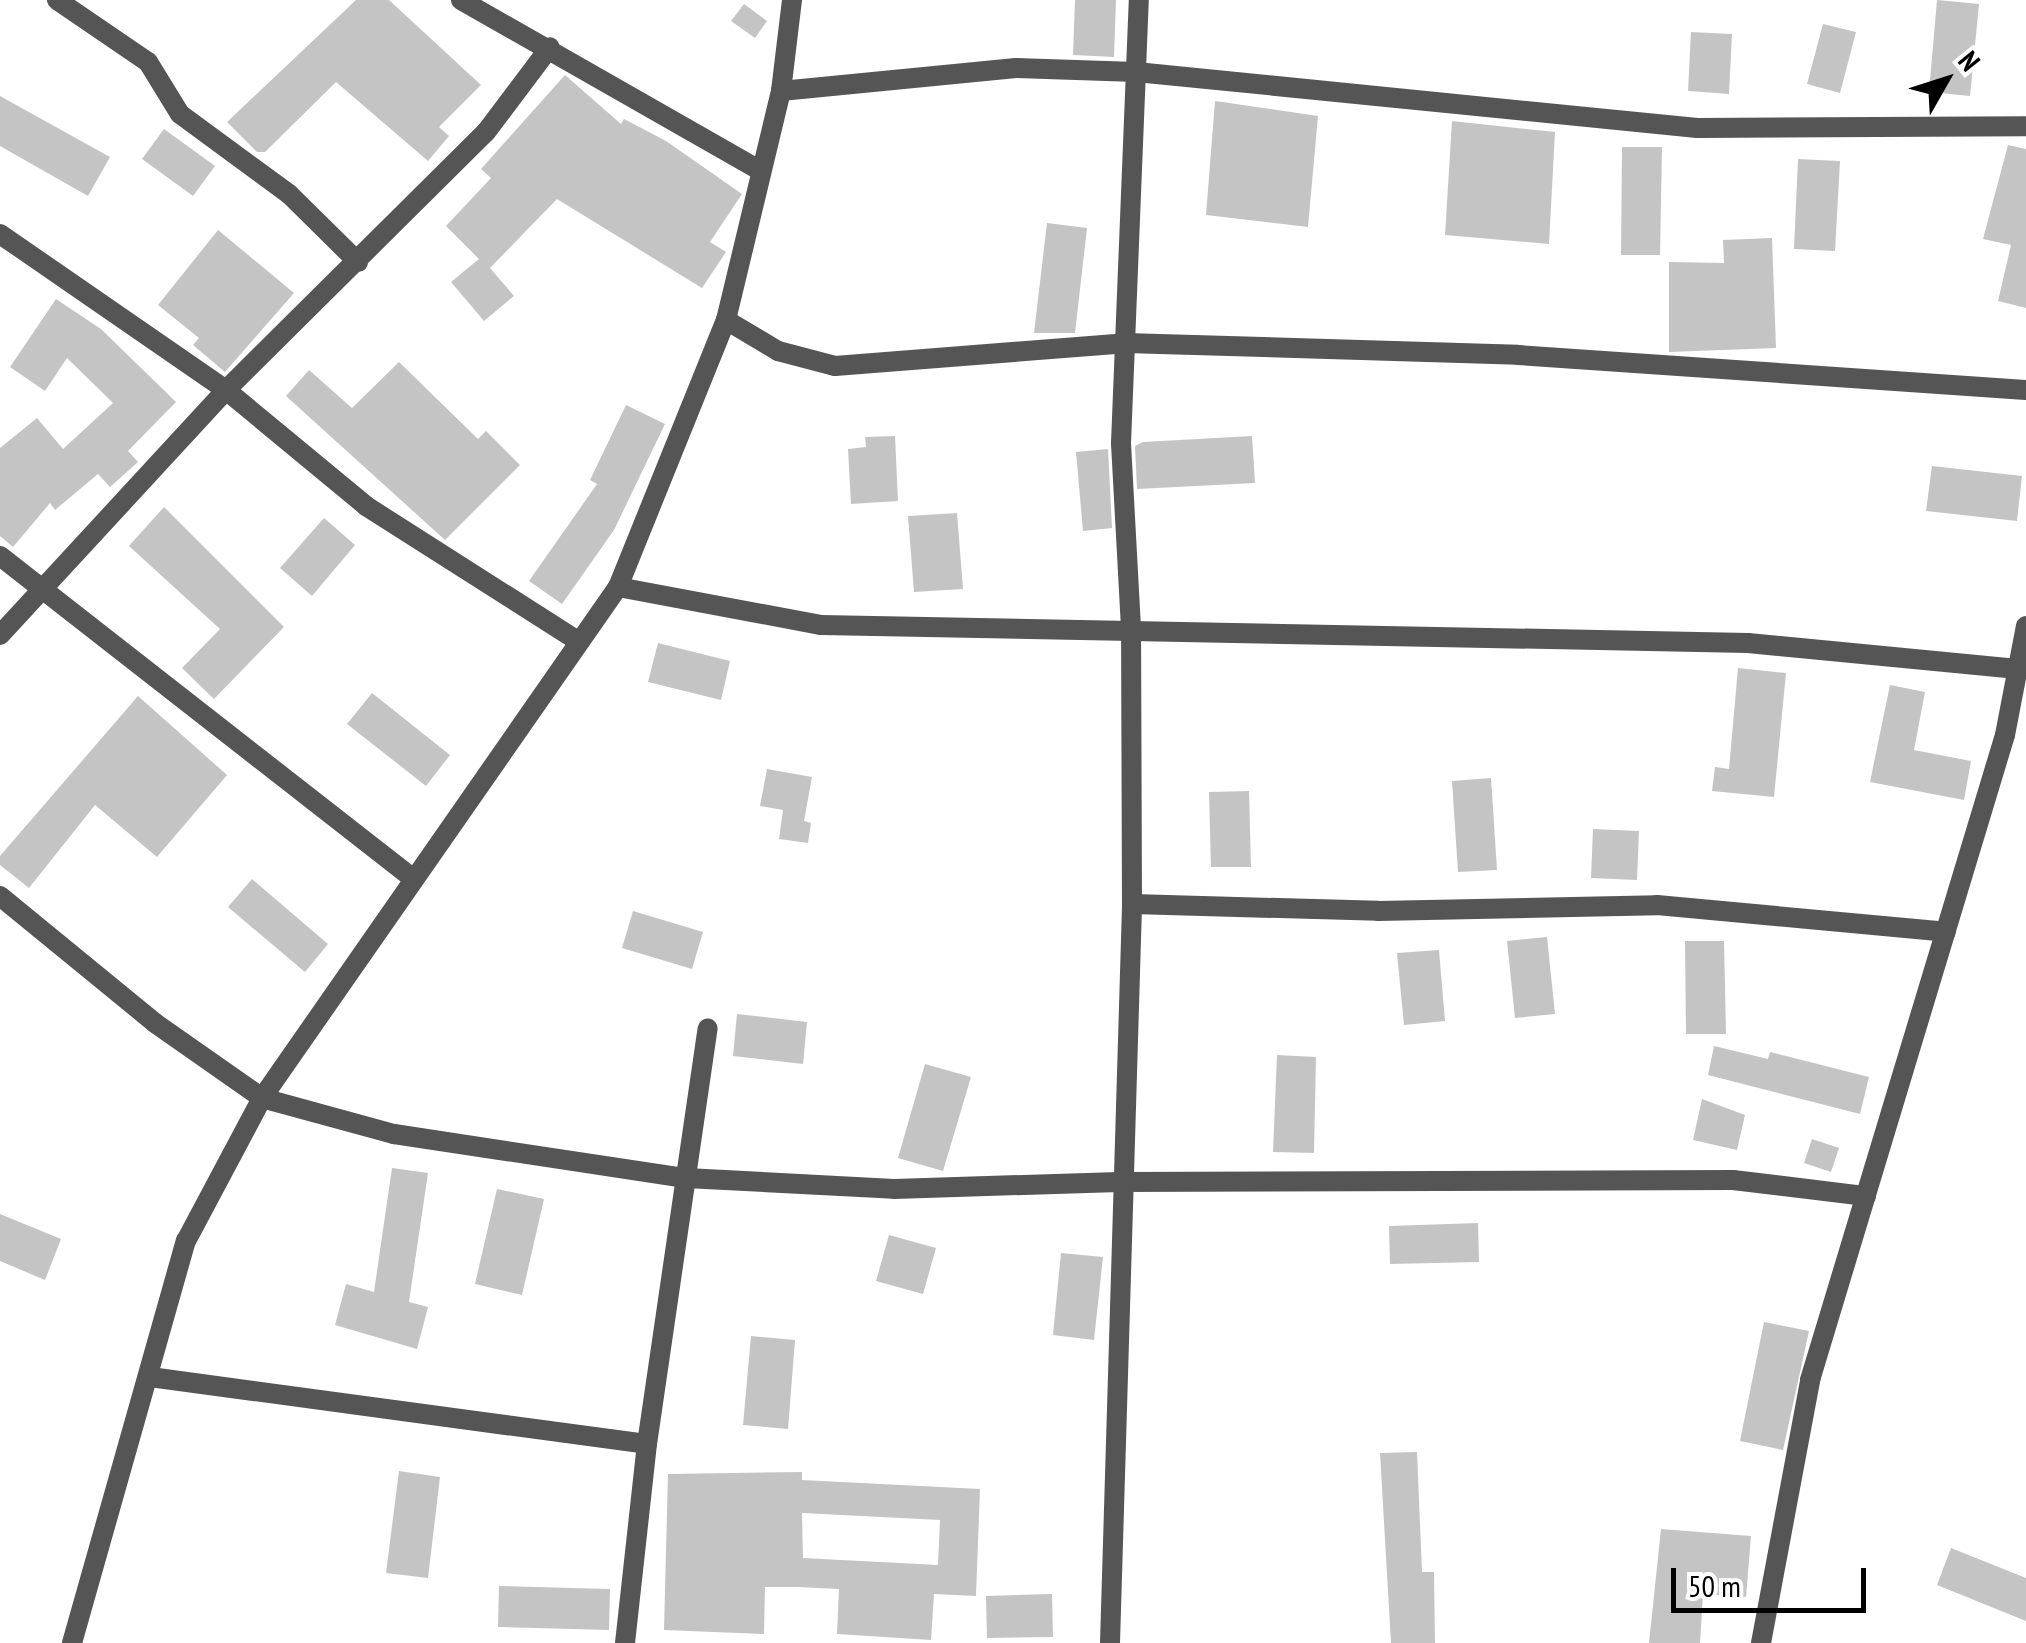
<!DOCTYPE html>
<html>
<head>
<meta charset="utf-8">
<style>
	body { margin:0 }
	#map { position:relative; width:2026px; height:1643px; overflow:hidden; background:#fff; font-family:"PT Sans Narrow",sans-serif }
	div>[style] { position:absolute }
	.building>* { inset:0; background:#c4c4c4 }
	.street>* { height:20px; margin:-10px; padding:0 10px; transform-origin:10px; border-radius:10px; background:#555 }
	span { translate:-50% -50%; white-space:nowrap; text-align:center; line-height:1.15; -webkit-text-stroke:8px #fff; paint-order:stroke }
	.north { position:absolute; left:1896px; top:30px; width:100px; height:100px; -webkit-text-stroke:8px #fff; paint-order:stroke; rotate:51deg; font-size:28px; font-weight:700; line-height:40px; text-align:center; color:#000 }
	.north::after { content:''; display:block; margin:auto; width:35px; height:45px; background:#000; clip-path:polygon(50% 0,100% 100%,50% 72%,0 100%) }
	.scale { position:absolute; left:1671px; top:1568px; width:195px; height:45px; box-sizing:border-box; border:5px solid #000; border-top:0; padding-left:12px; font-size:30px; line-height:35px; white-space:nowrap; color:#000; -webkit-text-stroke:8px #fff; paint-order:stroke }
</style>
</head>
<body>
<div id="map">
	<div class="building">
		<i style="clip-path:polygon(356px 0,389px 0,481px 85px,439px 127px,449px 136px,428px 161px,336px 82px,265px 152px,257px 152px,227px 122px)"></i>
		<i style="clip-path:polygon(1075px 0,1116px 0,1114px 57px,1073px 55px)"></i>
		<i style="clip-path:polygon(1937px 0,1979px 4px,1970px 96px,1929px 92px)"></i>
		<i style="clip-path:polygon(744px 4px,767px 21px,755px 38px,731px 21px)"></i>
		<i style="clip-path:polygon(1823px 24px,1856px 32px,1840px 93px,1807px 84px)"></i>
		<i style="clip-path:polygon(1691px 32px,1732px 34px,1729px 94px,1688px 91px)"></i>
		<i style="clip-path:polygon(565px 75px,621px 124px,624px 119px,666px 141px,742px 194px,710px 242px,726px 252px,702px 288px,557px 199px,490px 268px,514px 296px,484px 321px,451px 282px,479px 259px,446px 226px,491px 178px,481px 169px)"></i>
		<i style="clip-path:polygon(0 96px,110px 157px,88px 196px,0 146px)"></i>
		<i style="clip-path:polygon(1215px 101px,1318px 116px,1308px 227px,1206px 215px)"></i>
		<i style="clip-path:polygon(1452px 121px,1555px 132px,1549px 244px,1445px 235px)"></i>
		<i style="clip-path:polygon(164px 129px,215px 166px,193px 196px,142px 159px)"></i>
		<i style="clip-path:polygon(2008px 145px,2026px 149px,2026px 308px,1998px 301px,2011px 245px,1983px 239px)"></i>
		<i style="clip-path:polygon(1622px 147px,1662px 147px,1660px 255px,1621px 255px)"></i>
		<i style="clip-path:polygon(1798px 159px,1840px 161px,1835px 251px,1794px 249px)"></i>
		<i style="clip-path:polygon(1047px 223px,1087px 228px,1075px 333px,1034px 333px)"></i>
		<i style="clip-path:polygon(218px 230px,294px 293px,225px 372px,193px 345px,199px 338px,158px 305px)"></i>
		<i style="clip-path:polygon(1772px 238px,1776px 348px,1669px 352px,1669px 262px,1724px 263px,1723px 240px)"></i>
		<i style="clip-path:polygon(56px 299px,101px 329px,176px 402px,128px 451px,138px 462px,110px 487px,98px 474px,55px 510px,50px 503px,13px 547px,0 536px,0 448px,37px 418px,63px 449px,113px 403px,67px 358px,45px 391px,10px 367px)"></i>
		<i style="clip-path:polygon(399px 362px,478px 439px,486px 431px,520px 465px,445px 540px,286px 396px,309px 370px,352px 408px)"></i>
		<i style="clip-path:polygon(626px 405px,665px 424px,614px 530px,562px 604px,529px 581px,597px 484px,590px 480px)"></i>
		<i style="clip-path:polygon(895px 436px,898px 501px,851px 504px,848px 449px,866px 447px,865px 437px)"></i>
		<i style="clip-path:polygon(1252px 436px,1255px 483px,1137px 489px,1135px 446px,1143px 442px)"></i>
		<i style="clip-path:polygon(1108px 449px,1112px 528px,1083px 531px,1076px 452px)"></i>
		<i style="clip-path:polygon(1932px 466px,2022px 476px,2017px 521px,1926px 511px)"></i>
		<i style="clip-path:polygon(164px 507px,284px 627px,214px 699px,182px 668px,220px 629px,129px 546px)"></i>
		<i style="clip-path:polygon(957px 513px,963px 589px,914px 592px,908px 516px)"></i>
		<i style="clip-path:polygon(324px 518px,355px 545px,312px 596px,280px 568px)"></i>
		<i style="clip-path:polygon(658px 643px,730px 661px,721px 700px,648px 682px)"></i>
		<i style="clip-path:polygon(1738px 668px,1786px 673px,1774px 797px,1712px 791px,1715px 767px,1729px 769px)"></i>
		<i style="clip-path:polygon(1890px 685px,1925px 692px,1914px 750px,1971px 761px,1964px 800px,1870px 782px)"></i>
		<i style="clip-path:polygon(372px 693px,450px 755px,426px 786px,347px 724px)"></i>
		<i style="clip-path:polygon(138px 696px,227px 775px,157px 857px,95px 805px,29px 888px,0 865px,0 856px)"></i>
		<i style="clip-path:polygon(767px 769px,812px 777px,804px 821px,811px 823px,808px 843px,779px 839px,783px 810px,760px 806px)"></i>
		<i style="clip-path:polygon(1491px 778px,1497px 870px,1458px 872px,1452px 781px)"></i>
		<i style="clip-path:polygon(1249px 791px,1251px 867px,1211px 867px,1209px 792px)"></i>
		<i style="clip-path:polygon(1593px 829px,1639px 831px,1637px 880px,1591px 878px)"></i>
		<i style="clip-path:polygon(252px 879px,328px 944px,305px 972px,228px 907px)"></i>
		<i style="clip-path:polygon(633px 911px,703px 932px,692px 969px,622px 948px)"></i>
		<i style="clip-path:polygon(1547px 937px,1555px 1014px,1515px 1018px,1507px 941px)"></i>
		<i style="clip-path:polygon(1685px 941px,1724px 941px,1726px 1034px,1686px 1034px)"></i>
		<i style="clip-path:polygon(1439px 950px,1445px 1021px,1404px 1025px,1397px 953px)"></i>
		<i style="clip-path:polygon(737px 1014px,807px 1022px,803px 1064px,733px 1056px)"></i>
		<i style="clip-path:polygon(1714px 1046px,1768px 1059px,1770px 1052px,1869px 1077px,1860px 1114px,1708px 1075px)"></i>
		<i style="clip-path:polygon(1277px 1055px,1316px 1057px,1314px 1153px,1273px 1152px)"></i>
		<i style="clip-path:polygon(925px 1064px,971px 1077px,943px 1171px,898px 1158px)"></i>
		<i style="clip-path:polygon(1702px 1099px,1745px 1115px,1737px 1150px,1693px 1140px)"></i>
		<i style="clip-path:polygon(1812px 1139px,1839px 1148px,1831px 1172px,1804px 1163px)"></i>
		<i style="clip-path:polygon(392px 1168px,428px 1173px,409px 1302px,428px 1307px,417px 1349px,335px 1325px,346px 1284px,374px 1292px)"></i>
		<i style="clip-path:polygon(497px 1189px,544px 1199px,522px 1295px,475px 1284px)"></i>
		<i style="clip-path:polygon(0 1214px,61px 1239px,45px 1280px,0 1261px)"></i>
		<i style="clip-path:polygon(1478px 1223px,1479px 1262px,1390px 1264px,1389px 1226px)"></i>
		<i style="clip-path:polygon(889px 1235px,936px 1248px,923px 1294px,876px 1281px)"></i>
		<i style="clip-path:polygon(1061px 1253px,1103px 1257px,1094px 1340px,1053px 1335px)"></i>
		<i style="clip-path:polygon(1764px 1322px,1809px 1331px,1783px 1450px,1740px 1441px)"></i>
		<i style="clip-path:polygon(751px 1336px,795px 1340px,788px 1429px,743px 1425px)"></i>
		<i style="clip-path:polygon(1417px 1452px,1422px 1572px,1434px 1572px,1435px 1643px,1391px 1643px,1380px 1453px)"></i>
		<i style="clip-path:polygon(399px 1471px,440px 1477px,428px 1578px,386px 1573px)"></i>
		<i style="clip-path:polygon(evenodd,802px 1472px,802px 1480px,980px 1489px,976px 1596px,934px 1594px,931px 1640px,837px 1634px,839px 1589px,797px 1587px,765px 1587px,764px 1634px,664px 1630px,668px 1474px,802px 1472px,802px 1513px,940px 1520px,938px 1565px,803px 1558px,802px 1513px)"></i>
		<i style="clip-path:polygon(1661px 1529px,1751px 1536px,1746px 1597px,1703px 1594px,1700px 1643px,1649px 1643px)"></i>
		<i style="clip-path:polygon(1951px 1548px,2026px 1578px,2026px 1621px,1937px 1585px)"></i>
		<i style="clip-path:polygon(499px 1586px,610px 1589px,609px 1630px,498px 1627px)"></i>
		<i style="clip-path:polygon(1052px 1594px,1053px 1637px,987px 1638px,986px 1596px)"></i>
	</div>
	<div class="street">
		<i style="left:57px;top:0;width:110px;rotate:34.3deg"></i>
		<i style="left:148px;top:62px;width:61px;rotate:58.4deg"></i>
		<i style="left:180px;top:114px;width:135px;rotate:36.3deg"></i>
		<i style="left:289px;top:194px;width:97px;rotate:44.6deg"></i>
		<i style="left:461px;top:0;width:345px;rotate:29.7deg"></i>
		<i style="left:781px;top:91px;width:236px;rotate:-5.6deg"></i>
		<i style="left:1016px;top:68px;width:120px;rotate:1.9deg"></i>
		<i style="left:1136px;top:72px;width:564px;rotate:5.7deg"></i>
		<i style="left:1697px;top:128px;width:329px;rotate:-0.3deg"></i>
		<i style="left:0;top:234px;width:275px;rotate:34.6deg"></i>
		<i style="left:226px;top:390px;width:182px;rotate:39.6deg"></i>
		<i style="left:366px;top:506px;width:251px;rotate:32.5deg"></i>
		<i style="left:726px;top:320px;width:61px;rotate:30.8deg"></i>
		<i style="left:778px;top:351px;width:59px;rotate:14.7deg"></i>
		<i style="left:835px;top:366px;width:291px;rotate:-4.5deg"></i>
		<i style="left:1125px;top:343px;width:393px;rotate:1.7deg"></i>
		<i style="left:1518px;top:355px;width:509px;rotate:3.94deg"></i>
		<i style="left:0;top:556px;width:521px;rotate:37.99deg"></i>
		<i style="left:618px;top:587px;width:207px;rotate:10.6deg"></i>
		<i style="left:821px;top:625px;width:927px;rotate:1.11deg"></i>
		<i style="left:1748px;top:643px;width:271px;rotate:5.5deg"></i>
		<i style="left:0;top:635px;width:333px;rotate:-47.3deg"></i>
		<i style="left:226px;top:390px;width:366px;rotate:-44.8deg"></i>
		<i style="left:486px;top:132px;width:106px;rotate:-53deg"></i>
		<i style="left:0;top:896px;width:200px;rotate:39.3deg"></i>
		<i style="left:155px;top:1023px;width:131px;rotate:35deg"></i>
		<i style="left:262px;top:1098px;width:137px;rotate:15.3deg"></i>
		<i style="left:394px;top:1134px;width:295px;rotate:8.6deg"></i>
		<i style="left:686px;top:1178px;width:208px;rotate:3deg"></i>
		<i style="left:894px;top:1189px;width:225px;rotate:-1.8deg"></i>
		<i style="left:1119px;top:1182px;width:614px;rotate:-0.19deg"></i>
		<i style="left:1733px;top:1180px;width:134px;rotate:6.9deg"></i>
		<i style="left:1132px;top:904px;width:246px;rotate:1.6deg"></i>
		<i style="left:1378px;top:911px;width:279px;rotate:-1.2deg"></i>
		<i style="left:1657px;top:905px;width:290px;rotate:5.3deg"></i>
		<i style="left:150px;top:1377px;width:501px;rotate:7.68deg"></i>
		<i style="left:72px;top:1643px;width:418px;rotate:-74.2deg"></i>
		<i style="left:186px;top:1241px;width:162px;rotate:-62deg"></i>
		<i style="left:262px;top:1098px;width:623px;rotate:-55.14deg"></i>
		<i style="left:618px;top:587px;width:288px;rotate:-68deg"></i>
		<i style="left:726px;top:320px;width:236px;rotate:-76.5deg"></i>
		<i style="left:781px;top:91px;width:92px;rotate:-83.1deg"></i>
		<i style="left:625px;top:1643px;width:200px;rotate:-83.7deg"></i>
		<i style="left:647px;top:1444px;width:420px;rotate:-81.7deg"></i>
		<i style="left:1110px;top:1643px;width:739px;rotate:-88.29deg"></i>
		<i style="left:1132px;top:904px;width:276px;rotate:-90.2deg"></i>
		<i style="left:1131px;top:628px;width:185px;rotate:-93.1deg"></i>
		<i style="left:1121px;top:443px;width:443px;rotate:-87.7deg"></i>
		<i style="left:1761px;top:1643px;width:268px;rotate:-79.4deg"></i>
		<i style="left:1810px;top:1380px;width:674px;rotate:-73.18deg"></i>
		<i style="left:2005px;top:735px;width:111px;rotate:-79.1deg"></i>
	</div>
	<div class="north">N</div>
	<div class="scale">50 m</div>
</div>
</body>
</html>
